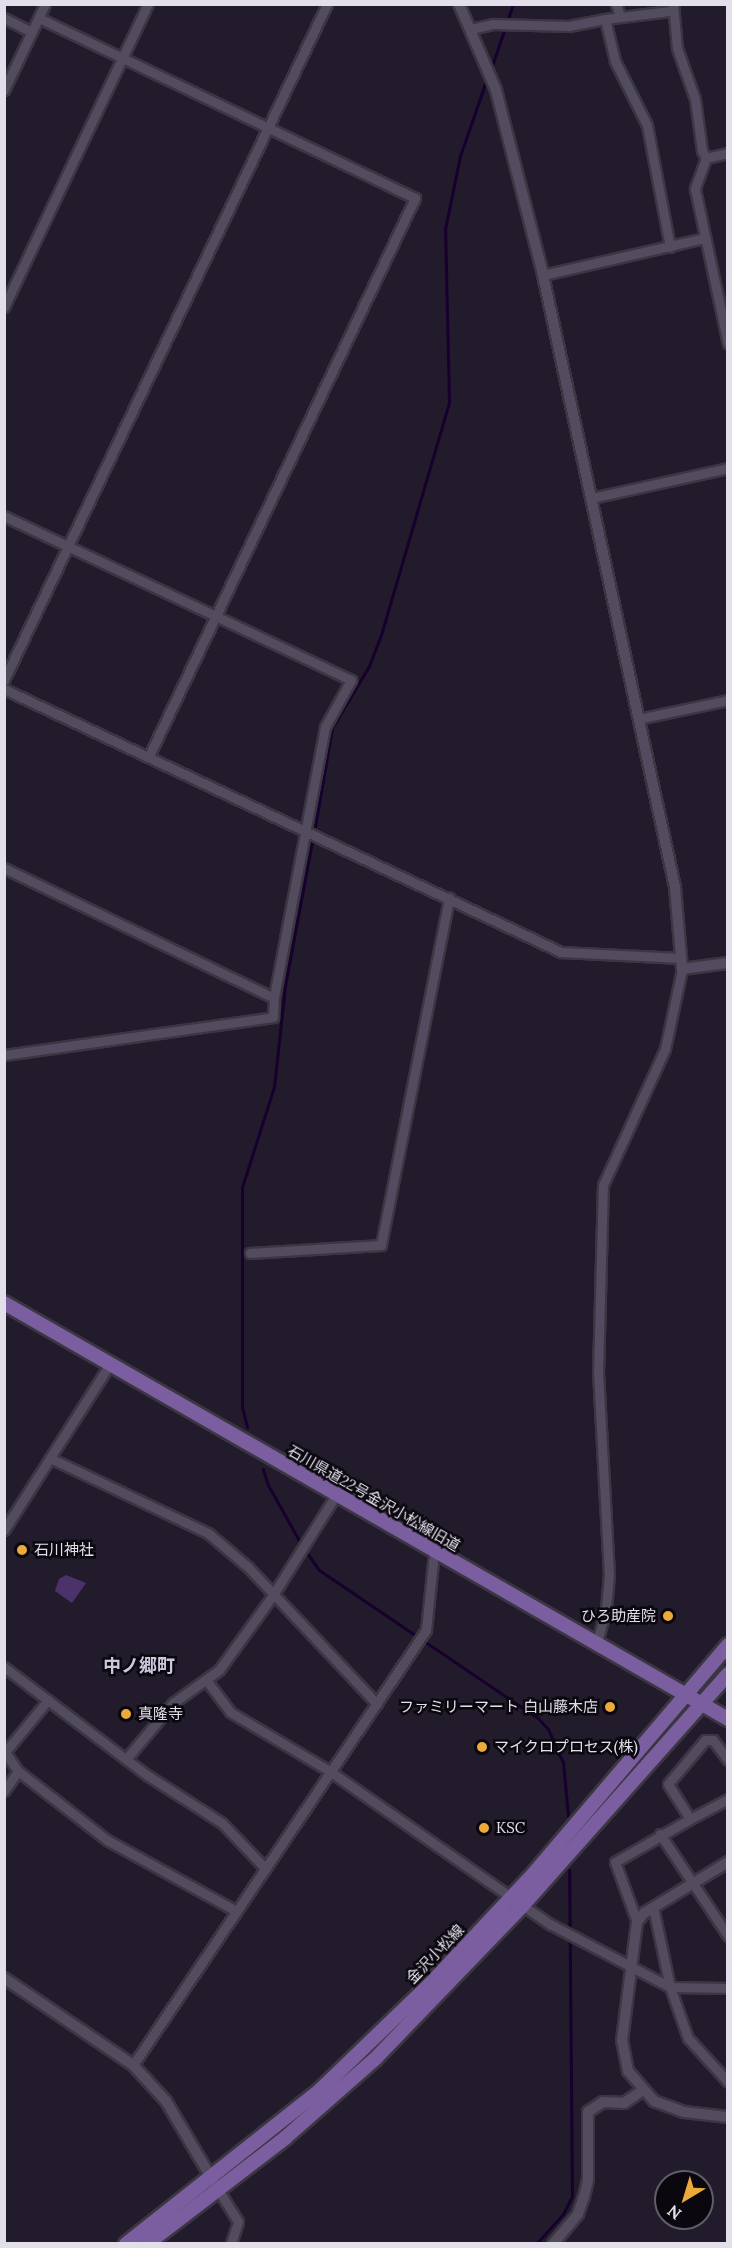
<!DOCTYPE html>
<html>
<head>
<meta charset="utf-8">
<style>
	body { margin:0 }
	#map { position:relative; width:732px; height:2248px; overflow:hidden; background:#221b2b; font-family:Lora,"Noto Sans JP",serif }
	div>[style] { position:absolute }
	.green>* { inset:0; background:#4b326a }
	.stream>* { height:3px; margin:-1.5px; padding:0 1.5px; transform-origin:1.5px; border-radius:1.5px; background:#17002d }
	.roads { filter:drop-shadow(2px 0 #3b3642) drop-shadow(-2px 0 #3b3642) drop-shadow(0 2px #3b3642) drop-shadow(0 -2px #3b3642) }
	.minor>* { height:9px; margin:-4.5px; padding:0 4.5px; transform-origin:4.5px; border-radius:4.5px; background:#534b5e }
	.tertiary>* { height:10px; margin:-5px; padding:0 5px; transform-origin:5px; border-radius:5px; background:#534b5e }
	.primary>* { height:14px; margin:-7px; padding:0 7px; transform-origin:7px; border-radius:7px; background:#7b5e9f }
	.dots>* { width:16px; height:16px; translate:-50% -50%; box-sizing:border-box; border:3px solid #0a070e; border-radius:50% }
	span { translate:-50% -50%; white-space:nowrap; text-align:center; line-height:1.15; -webkit-text-stroke:5px #0a070e; paint-order:stroke }
	.street-label { font-size:15px; color:#e3dfea }
	.poi-label { font-size:15px; color:#e3dfea }
	.left { translate:0 -50%; text-align:left }
	.right { translate:-100% -50%; text-align:right }
	.quarter-label { font-size:18px; color:#cec6dc; font-weight:700 }
	.frame { position:absolute; inset:0; border:6px solid #e3dfea; pointer-events:none }
	.north { position:absolute; left:654px; top:2170px; width:60px; height:60px; box-sizing:border-box; background:#0a070e; border:2px solid #615d66; border-radius:50%; rotate:218deg; font-size:16px; font-weight:700; line-height:24px; text-align:center; color:#e3dfea }
	.north::after { content:''; display:block; margin:auto; width:21px; height:27px; background:#ebaa39; clip-path:polygon(50% 0,100% 100%,50% 72%,0 100%) }
</style>
</head>
<body>
<div id="map">
	<div class="green">
		<i style="clip-path:polygon(66px 1575px,86px 1583px,72px 1603px,55px 1591px,59px 1579px)"></i>
	</div>
	<div class="stream">
		<i style="left:493px;top:63px;width:62px;rotate:-71.3deg"></i>
		<i style="left:315px;top:827px;width:100px;rotate:-80.3deg"></i>
		<i style="left:332px;top:728px;width:72px;rotate:-59.2deg"></i>
		<i style="left:369px;top:666px;width:33px;rotate:-69deg"></i>
		<i style="left:381px;top:635px;width:243px;rotate:-73.7deg"></i>
		<i style="left:449px;top:402px;width:173px;rotate:-91.3deg"></i>
		<i style="left:445px;top:229px;width:75px;rotate:-78.4deg"></i>
		<i style="left:460px;top:156px;width:79px;rotate:-70.9deg"></i>
		<i style="left:247px;top:1427px;width:21px;rotate:-104deg"></i>
		<i style="left:242px;top:1407px;width:220px;rotate:-90deg"></i>
		<i style="left:242px;top:1187px;width:105px;rotate:-72.3deg"></i>
		<i style="left:274px;top:1087px;width:102px;rotate:-83.8deg"></i>
		<i style="left:285px;top:986px;width:147px;rotate:-79.4deg"></i>
		<i style="left:263px;top:1469px;width:17px;rotate:73deg"></i>
		<i style="left:268px;top:1485px;width:68px;rotate:60.8deg"></i>
		<i style="left:305px;top:1550px;width:24px;rotate:55deg"></i>
		<i style="left:319px;top:1570px;width:264px;rotate:34.1deg"></i>
		<i style="left:538px;top:1718px;width:15px;rotate:48deg"></i>
		<i style="left:548px;top:1729px;width:36px;rotate:66deg"></i>
		<i style="left:563px;top:1762px;width:54px;rotate:84.7deg"></i>
		<i style="left:536px;top:2244px;width:40px;rotate:-48deg"></i>
		<i style="left:563px;top:2214px;width:20px;rotate:-63deg"></i>
		<i style="left:572px;top:2196px;width:326px;rotate:-90.5deg"></i>
	</div>
	<div class="roads">
		<div class="minor">
			<i style="left:616px;top:4px;width:13px;rotate:72deg"></i>
			<i style="left:673px;top:4px;width:44px;rotate:84.8deg"></i>
			<i style="left:677px;top:48px;width:54px;rotate:70.6deg"></i>
			<i style="left:695px;top:99px;width:52px;rotate:82.3deg"></i>
			<i style="left:702px;top:151px;width:8px;rotate:60deg"></i>
			<i style="left:4px;top:18px;width:31px;rotate:27deg"></i>
			<i style="left:39px;top:18px;width:417px;rotate:25.6deg"></i>
			<i style="left:415px;top:198px;width:618px;rotate:115.49deg"></i>
			<i style="left:471px;top:29px;width:23px;rotate:-13deg"></i>
			<i style="left:493px;top:24px;width:76px;rotate:1.5deg"></i>
			<i style="left:569px;top:26px;width:37px;rotate:-11deg"></i>
			<i style="left:4px;top:90px;width:95px;rotate:-64.5deg"></i>
			<i style="left:706px;top:158px;width:33px;rotate:110deg"></i>
			<i style="left:695px;top:189px;width:158px;rotate:78deg"></i>
			<i style="left:706px;top:158px;width:23px;rotate:-13deg"></i>
			<i style="left:670px;top:247px;width:124px;rotate:-100.7deg"></i>
			<i style="left:647px;top:125px;width:72px;rotate:-116.6deg"></i>
			<i style="left:615px;top:61px;width:43px;rotate:-103.4deg"></i>
			<i style="left:605px;top:19px;width:65px;rotate:-7deg"></i>
			<i style="left:543px;top:275px;width:165px;rotate:-12.9deg"></i>
			<i style="left:4px;top:307px;width:335px;rotate:-64.6deg"></i>
			<i style="left:592px;top:498px;width:139px;rotate:-12.4deg"></i>
			<i style="left:4px;top:516px;width:384px;rotate:25.3deg"></i>
			<i style="left:351px;top:680px;width:54px;rotate:119deg"></i>
			<i style="left:325px;top:727px;width:276px;rotate:100.7deg"></i>
			<i style="left:274px;top:998px;width:300px;rotate:-154.3deg"></i>
			<i style="left:4px;top:680px;width:749px;rotate:-64.46deg"></i>
			<i style="left:4px;top:689px;width:616px;rotate:25.28deg"></i>
			<i style="left:561px;top:952px;width:120px;rotate:2.9deg"></i>
			<i style="left:638px;top:719px;width:92px;rotate:-11.9deg"></i>
			<i style="left:4px;top:1055px;width:272px;rotate:-8deg"></i>
			<i style="left:273px;top:1017px;width:19px;rotate:-87deg"></i>
			<i style="left:250px;top:1253px;width:131px;rotate:-3.5deg"></i>
			<i style="left:381px;top:1245px;width:354px;rotate:-78.9deg"></i>
			<i style="left:110px;top:1364px;width:112px;rotate:122.6deg"></i>
			<i style="left:50px;top:1458px;width:175px;rotate:25.4deg"></i>
			<i style="left:208px;top:1533px;width:52px;rotate:40.4deg"></i>
			<i style="left:248px;top:1567px;width:188px;rotate:46.7deg"></i>
			<i style="left:4px;top:1530px;width:85px;rotate:-57.4deg"></i>
			<i style="left:596px;top:1646px;width:38px;rotate:-75deg"></i>
			<i style="left:606px;top:1609px;width:34px;rotate:-85deg"></i>
			<i style="left:609px;top:1575px;width:201px;rotate:-93.1deg"></i>
			<i style="left:598px;top:1374px;width:189px;rotate:-88.5deg"></i>
			<i style="left:603px;top:1185px;width:149px;rotate:-65.5deg"></i>
			<i style="left:665px;top:1049px;width:82px;rotate:-78deg"></i>
			<i style="left:4px;top:1667px;width:179px;rotate:37.1deg"></i>
			<i style="left:147px;top:1775px;width:89px;rotate:32.6deg"></i>
			<i style="left:222px;top:1823px;width:62px;rotate:46.3deg"></i>
			<i style="left:207px;top:1681px;width:39px;rotate:53deg"></i>
			<i style="left:230px;top:1712px;width:117px;rotate:30.7deg"></i>
			<i style="left:331px;top:1772px;width:267px;rotate:34.8deg"></i>
			<i style="left:550px;top:1924px;width:136px;rotate:27.7deg"></i>
			<i style="left:670px;top:1987px;width:58px;rotate:1deg"></i>
			<i style="left:48px;top:1700px;width:67px;rotate:129.6deg"></i>
			<i style="left:5px;top:1752px;width:23px;rotate:56deg"></i>
			<i style="left:18px;top:1771px;width:113px;rotate:37.8deg"></i>
			<i style="left:107px;top:1840px;width:147px;rotate:28.8deg"></i>
			<i style="left:126px;top:1759px;width:73px;rotate:-50deg"></i>
			<i style="left:173px;top:1703px;width:57px;rotate:-35.7deg"></i>
			<i style="left:219px;top:1670px;width:92px;rotate:-54.2deg"></i>
			<i style="left:273px;top:1595px;width:118px;rotate:-57.8deg"></i>
			<i style="left:728px;top:1760px;width:25px;rotate:-127deg"></i>
			<i style="left:713px;top:1740px;width:8px;rotate:180deg"></i>
			<i style="left:705px;top:1740px;width:57px;rotate:130.1deg"></i>
			<i style="left:668px;top:1784px;width:41px;rotate:57.8deg"></i>
			<i style="left:690px;top:1819px;width:43px;rotate:-27.8deg"></i>
			<i style="left:4px;top:1791px;width:24px;rotate:-55deg"></i>
			<i style="left:660px;top:1834px;width:123px;rotate:56.3deg"></i>
			<i style="left:653px;top:1907px;width:82px;rotate:78deg"></i>
			<i style="left:670px;top:1987px;width:54px;rotate:70.6deg"></i>
			<i style="left:688px;top:2038px;width:59px;rotate:47.7deg"></i>
			<i style="left:637px;top:1922px;width:64px;rotate:-110.1deg"></i>
			<i style="left:615px;top:1862px;width:86px;rotate:-29.8deg"></i>
			<i style="left:133px;top:2065px;width:524px;rotate:-56.04deg"></i>
			<i style="left:426px;top:1630px;width:77px;rotate:-84.1deg"></i>
			<i style="left:219px;top:2191px;width:36px;rotate:58deg"></i>
			<i style="left:238px;top:2222px;width:23px;rotate:108deg"></i>
		</div>
		<div class="tertiary">
			<i style="left:459px;top:4px;width:94px;rotate:66.7deg"></i>
			<i style="left:496px;top:90px;width:191px;rotate:75.7deg"></i>
			<i style="left:543px;top:275px;width:626px;rotate:77.83deg"></i>
			<i style="left:675px;top:887px;width:82px;rotate:85.1deg"></i>
			<i style="left:682px;top:969px;width:46px;rotate:-7.4deg"></i>
			<i style="left:728px;top:1862px;width:98px;rotate:148.7deg"></i>
			<i style="left:644px;top:1913px;width:11px;rotate:128deg"></i>
			<i style="left:637px;top:1922px;width:119px;rotate:97.2deg"></i>
			<i style="left:622px;top:2040px;width:32px;rotate:79deg"></i>
			<i style="left:628px;top:2071px;width:40px;rotate:49deg"></i>
			<i style="left:654px;top:2101px;width:32px;rotate:20deg"></i>
			<i style="left:684px;top:2112px;width:44px;rotate:6.5deg"></i>
			<i style="left:4px;top:1978px;width:156px;rotate:34deg"></i>
			<i style="left:133px;top:2065px;width:49px;rotate:47.5deg"></i>
			<i style="left:166px;top:2101px;width:104px;rotate:59.5deg"></i>
			<i style="left:553px;top:2244px;width:39px;rotate:-50deg"></i>
			<i style="left:578px;top:2214px;width:18px;rotate:-71deg"></i>
			<i style="left:584px;top:2197px;width:17px;rotate:-77deg"></i>
			<i style="left:588px;top:2180px;width:68px;rotate:-90deg"></i>
			<i style="left:588px;top:2112px;width:18px;rotate:-34deg"></i>
			<i style="left:603px;top:2102px;width:21px;rotate:3deg"></i>
			<i style="left:624px;top:2103px;width:22px;rotate:-34deg"></i>
		</div>
		<div class="primary">
			<i style="left:4px;top:1303px;width:835px;rotate:29.88deg"></i>
			<i style="left:126px;top:2244px;width:248px;rotate:-38.4deg"></i>
			<i style="left:320px;top:2090px;width:153px;rotate:-43.9deg"></i>
			<i style="left:430px;top:1984px;width:154px;rotate:-46.8deg"></i>
			<i style="left:535px;top:1872px;width:298px;rotate:-49.6deg"></i>
			<i style="left:147px;top:2244px;width:174px;rotate:-37.5deg"></i>
			<i style="left:285px;top:2138px;width:120px;rotate:-41.3deg"></i>
			<i style="left:375px;top:2059px;width:214px;rotate:-46.1deg"></i>
			<i style="left:523px;top:1905px;width:309px;rotate:-48.4deg"></i>
		</div>
	</div>
	<div class="dots">
		<i style="left:22px;top:1550px;background:#ebaa39"></i>
		<i style="left:668px;top:1616px;background:#ebaa39"></i>
		<i style="left:610px;top:1707px;background:#ebaa39"></i>
		<i style="left:126px;top:1714px;background:#ebaa39"></i>
		<i style="left:482px;top:1747px;background:#ebaa39"></i>
		<i style="left:484px;top:1828px;background:#ebaa39"></i>
	</div>
	<div class="street-label">
		<span style="left:374px;top:1498px;rotate:30deg">石川県道22号金沢小松線旧道</span>
		<span style="left:435px;top:1954px;rotate:-46deg">金沢小松線</span>
	</div>
	<div class="poi-label">
		<span class="left" style="left:34px;top:1550px">石川神社</span>
		<span class="right" style="left:656px;top:1616px">ひろ助産院</span>
		<span class="right" style="left:598px;top:1707px">ファミリーマート 白山藤木店</span>
		<span class="left" style="left:138px;top:1714px">真隆寺</span>
		<span class="left" style="left:494px;top:1747px">マイクロプロセス(株)</span>
		<span class="left" style="left:496px;top:1828px">KSC</span>
	</div>
	<div class="quarter-label">
		<span style="left:139px;top:1666px">中ノ郷町</span>
	</div>
	<div class="frame"></div>
	<div class="north">N</div>
</div>
</body>
</html>
